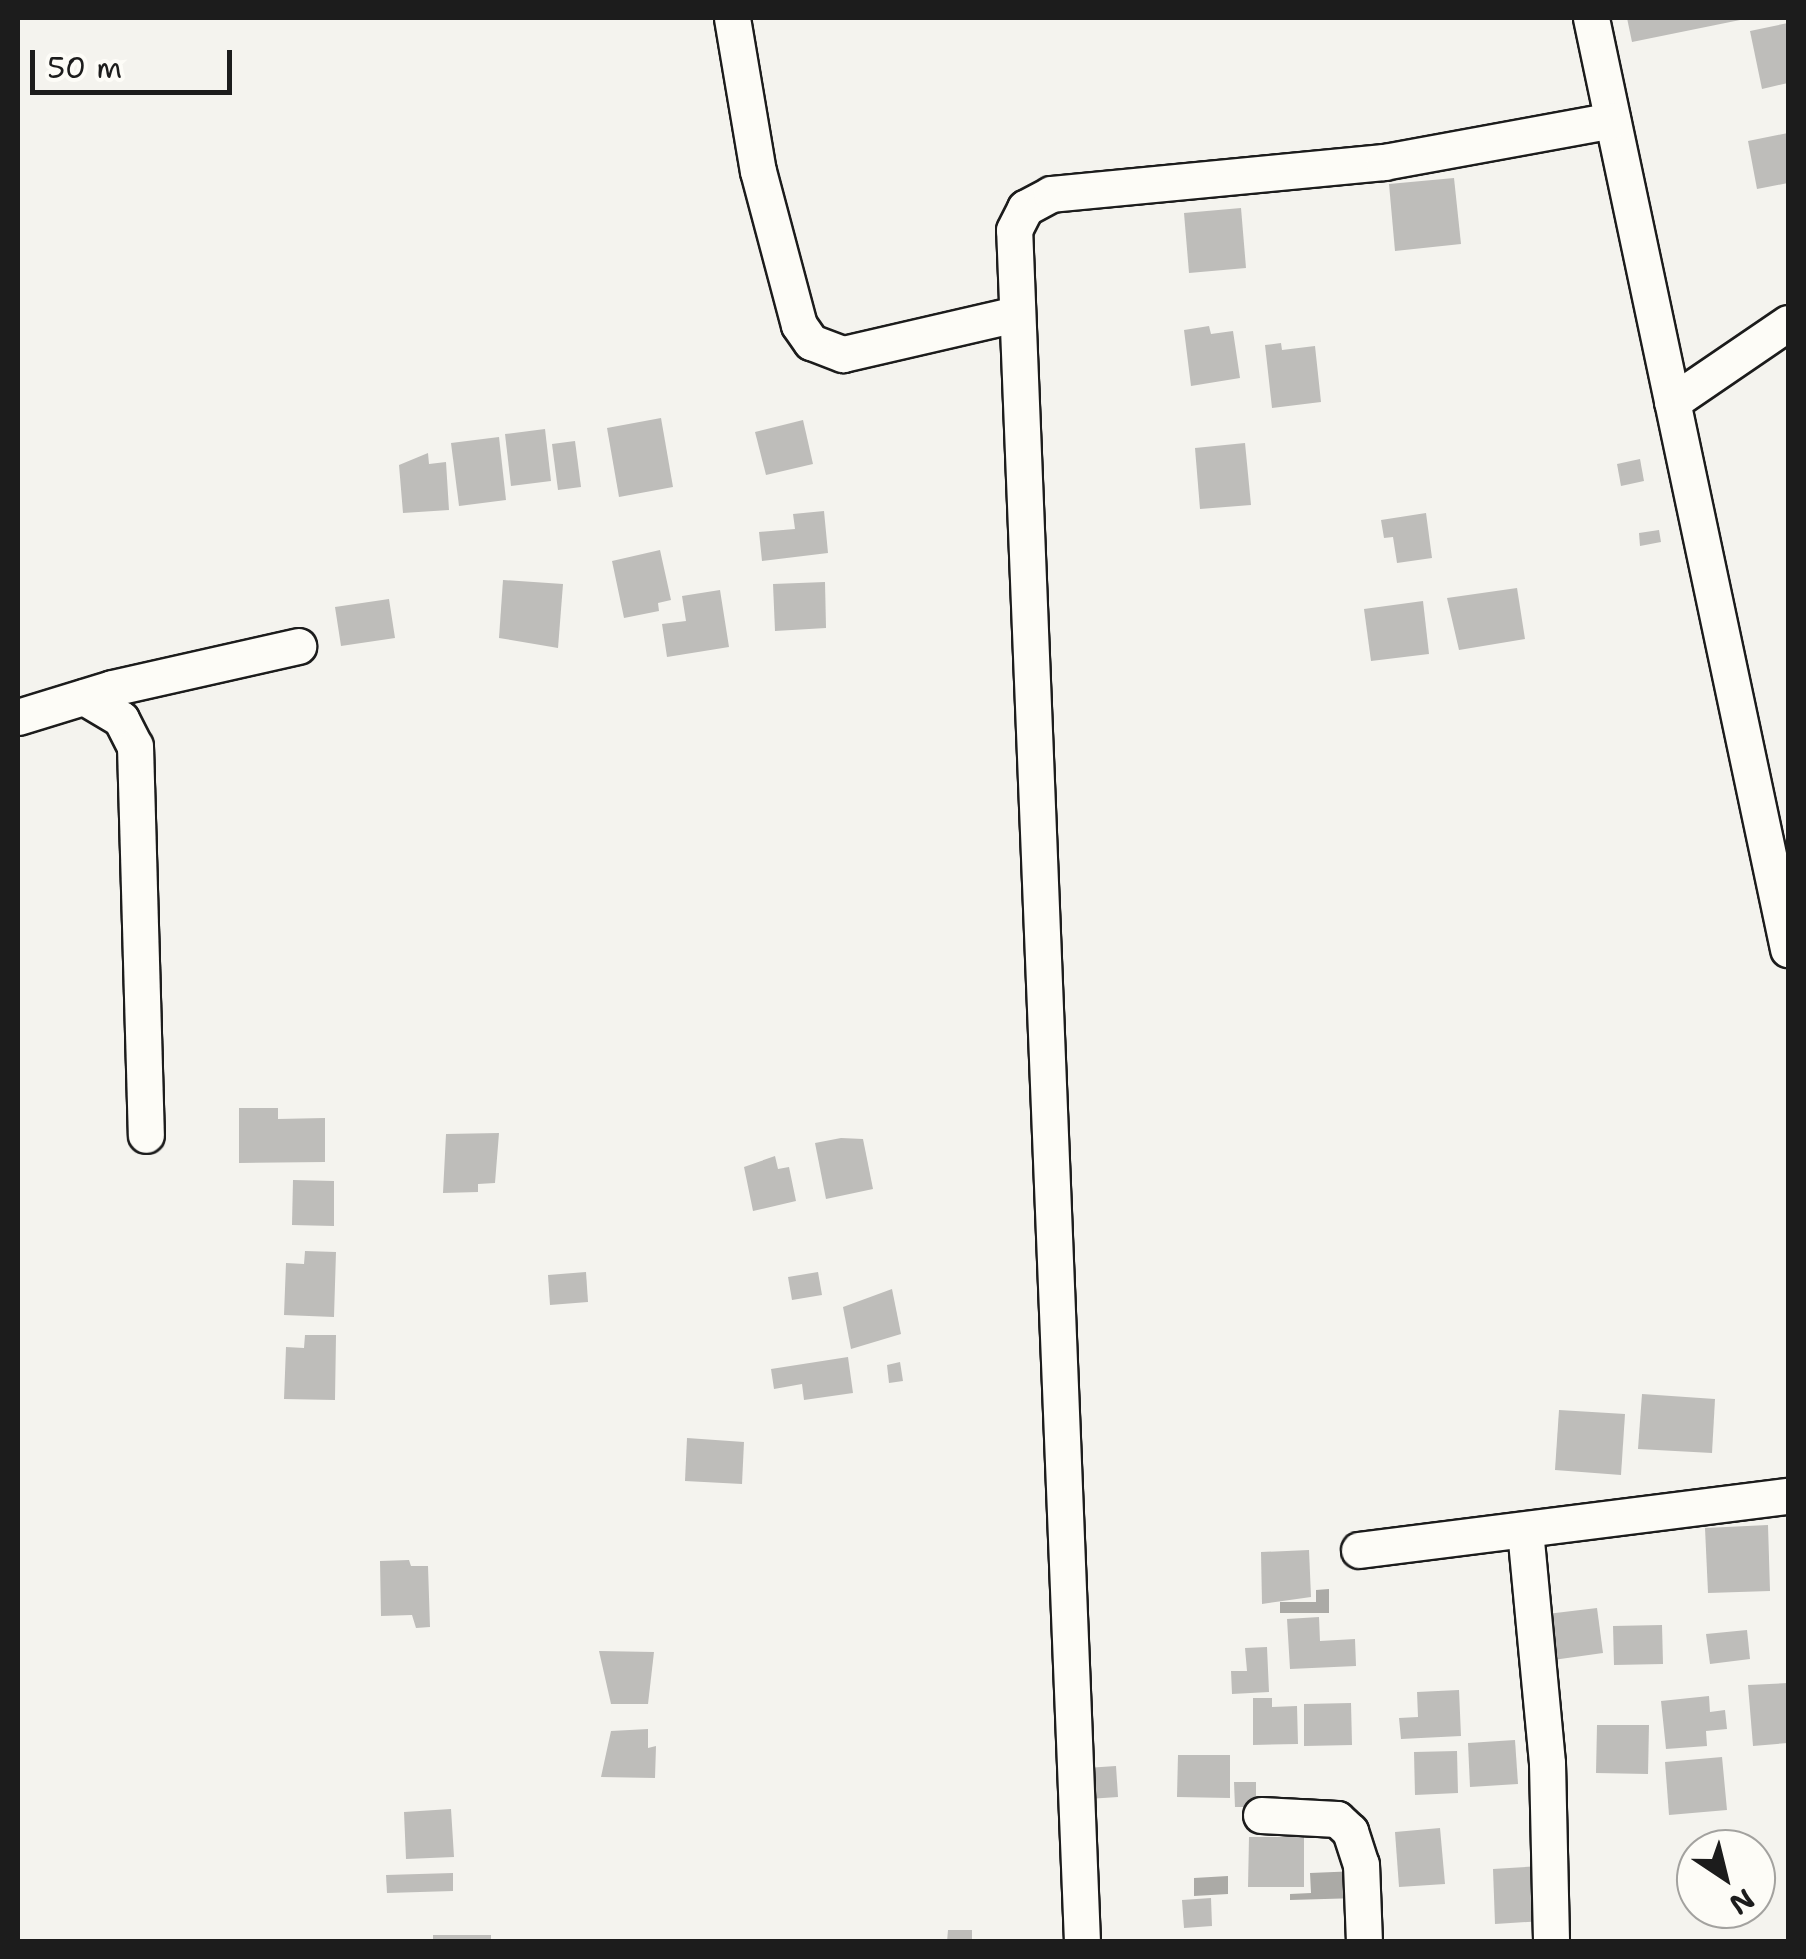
<!DOCTYPE html>
<html>
<head>
<meta charset="utf-8">
<style>
	body { margin:0 }
	#map { position:relative; width:1806px; height:1959px; overflow:hidden; background:#f4f3ee; font-family:"Shantell Sans",sans-serif }
	div>[style] { position:absolute }
	.water>* { inset:0; background:#abaaa6 }
	.building>* { inset:0; background:#bebdba }
	.roads { filter:drop-shadow(2px 0 #1c1c1c) drop-shadow(-2px 0 #1c1c1c) drop-shadow(0 2px #1c1c1c) drop-shadow(0 -2px #1c1c1c) }
	.minor>* { height:35px; margin:-17.5px; padding:0 17.5px; transform-origin:17.5px; border-radius:17.5px; background:#fdfcf7 }
	span { translate:-50% -50%; white-space:nowrap; text-align:center; line-height:1.15; -webkit-text-stroke:9px #fdfcf7; paint-order:stroke }
	.frame { position:absolute; inset:0; border:20px solid #1c1c1c; pointer-events:none }
	.north { position:absolute; left:1676px; top:1829px; width:100px; height:100px; box-sizing:border-box; background:#fdfcf7; border:2px solid #a3a29f; border-radius:50%; rotate:145deg; font-size:28px; font-weight:700; line-height:40px; text-align:center; color:#1c1c1c }
	.north::after { content:''; display:block; margin:auto; width:35px; height:45px; background:#1c1c1c; clip-path:polygon(50% 0,100% 100%,50% 72%,0 100%) }
	.scale { position:absolute; left:30px; top:50px; width:202px; height:45px; box-sizing:border-box; border:5px solid #1c1c1c; border-top:0; padding-left:12px; font-size:30px; line-height:35px; white-space:nowrap; color:#1c1c1c; -webkit-text-stroke:8px #fdfcf7; paint-order:stroke }
</style>
</head>
<body>
<div id="map">
	<div class="water">
		<i style="clip-path:polygon(1329px 1589px,1329px 1613px,1280px 1613px,1280px 1602px,1316px 1602px,1316px 1590px)"></i>
		<i style="clip-path:polygon(1358px 1871px,1359px 1898px,1290px 1900px,1290px 1894px,1311px 1893px,1310px 1873px)"></i>
		<i style="clip-path:polygon(1228px 1876px,1228px 1894px,1194px 1896px,1194px 1878px)"></i>
	</div>
	<div class="building">
		<i style="clip-path:polygon(1627px 18px,1745px 18px,1745px 19px,1632px 42px)"></i>
		<i style="clip-path:polygon(1788px 23px,1788px 83px,1762px 89px,1750px 31px)"></i>
		<i style="clip-path:polygon(1788px 133px,1788px 183px,1757px 189px,1748px 141px)"></i>
		<i style="clip-path:polygon(1454px 178px,1461px 244px,1395px 251px,1389px 184px)"></i>
		<i style="clip-path:polygon(1241px 208px,1246px 268px,1189px 273px,1184px 213px)"></i>
		<i style="clip-path:polygon(1209px 326px,1211px 334px,1233px 331px,1240px 378px,1191px 386px,1184px 330px)"></i>
		<i style="clip-path:polygon(1281px 343px,1282px 350px,1315px 346px,1321px 402px,1272px 408px,1265px 345px)"></i>
		<i style="clip-path:polygon(661px 418px,673px 487px,619px 497px,607px 428px)"></i>
		<i style="clip-path:polygon(803px 420px,813px 464px,766px 475px,755px 432px)"></i>
		<i style="clip-path:polygon(545px 429px,551px 481px,511px 486px,505px 434px)"></i>
		<i style="clip-path:polygon(499px 437px,506px 500px,459px 506px,451px 443px)"></i>
		<i style="clip-path:polygon(575px 441px,581px 487px,558px 490px,552px 444px)"></i>
		<i style="clip-path:polygon(1245px 443px,1251px 505px,1200px 509px,1195px 448px)"></i>
		<i style="clip-path:polygon(428px 453px,429px 464px,446px 462px,449px 510px,403px 513px,399px 465px)"></i>
		<i style="clip-path:polygon(1640px 459px,1644px 481px,1621px 486px,1617px 464px)"></i>
		<i style="clip-path:polygon(824px 511px,828px 553px,762px 561px,759px 532px,795px 529px,793px 514px)"></i>
		<i style="clip-path:polygon(1426px 513px,1432px 558px,1397px 563px,1393px 537px,1384px 538px,1381px 520px)"></i>
		<i style="clip-path:polygon(1659px 530px,1661px 542px,1640px 546px,1639px 533px)"></i>
		<i style="clip-path:polygon(660px 550px,671px 600px,658px 603px,659px 611px,624px 618px,612px 561px)"></i>
		<i style="clip-path:polygon(503px 580px,563px 584px,558px 648px,499px 638px)"></i>
		<i style="clip-path:polygon(825px 582px,826px 628px,775px 631px,773px 584px)"></i>
		<i style="clip-path:polygon(1517px 588px,1525px 639px,1459px 650px,1447px 598px)"></i>
		<i style="clip-path:polygon(720px 590px,729px 647px,667px 657px,662px 624px,686px 621px,682px 596px)"></i>
		<i style="clip-path:polygon(389px 599px,395px 638px,341px 646px,335px 607px)"></i>
		<i style="clip-path:polygon(1423px 601px,1429px 654px,1371px 661px,1364px 609px)"></i>
		<i style="clip-path:polygon(239px 1108px,278px 1108px,278px 1119px,325px 1118px,325px 1162px,239px 1163px)"></i>
		<i style="clip-path:polygon(499px 1133px,495px 1183px,478px 1184px,478px 1192px,443px 1193px,446px 1134px)"></i>
		<i style="clip-path:polygon(841px 1138px,863px 1139px,873px 1189px,826px 1199px,815px 1143px)"></i>
		<i style="clip-path:polygon(775px 1156px,778px 1169px,789px 1167px,796px 1201px,753px 1211px,744px 1167px)"></i>
		<i style="clip-path:polygon(293px 1180px,334px 1181px,334px 1226px,292px 1225px)"></i>
		<i style="clip-path:polygon(305px 1251px,336px 1252px,334px 1317px,284px 1315px,286px 1263px,304px 1264px)"></i>
		<i style="clip-path:polygon(586px 1272px,588px 1302px,550px 1305px,548px 1275px)"></i>
		<i style="clip-path:polygon(818px 1272px,822px 1295px,792px 1300px,788px 1277px)"></i>
		<i style="clip-path:polygon(892px 1289px,901px 1334px,851px 1349px,843px 1307px)"></i>
		<i style="clip-path:polygon(305px 1335px,336px 1335px,335px 1400px,284px 1399px,286px 1347px,304px 1348px)"></i>
		<i style="clip-path:polygon(848px 1357px,853px 1393px,804px 1400px,802px 1384px,774px 1389px,771px 1369px)"></i>
		<i style="clip-path:polygon(900px 1362px,903px 1381px,889px 1383px,887px 1365px)"></i>
		<i style="clip-path:polygon(1642px 1394px,1715px 1399px,1712px 1453px,1638px 1449px)"></i>
		<i style="clip-path:polygon(1559px 1410px,1625px 1414px,1621px 1475px,1555px 1470px)"></i>
		<i style="clip-path:polygon(687px 1438px,744px 1442px,742px 1484px,685px 1481px)"></i>
		<i style="clip-path:polygon(1768px 1525px,1770px 1591px,1708px 1593px,1705px 1528px)"></i>
		<i style="clip-path:polygon(1309px 1550px,1311px 1597px,1262px 1604px,1261px 1552px)"></i>
		<i style="clip-path:polygon(409px 1560px,411px 1566px,428px 1566px,430px 1627px,416px 1628px,412px 1615px,381px 1616px,380px 1561px)"></i>
		<i style="clip-path:polygon(1597px 1608px,1603px 1653px,1553px 1660px,1547px 1614px)"></i>
		<i style="clip-path:polygon(1319px 1617px,1320px 1641px,1355px 1639px,1356px 1666px,1290px 1669px,1287px 1619px)"></i>
		<i style="clip-path:polygon(1662px 1625px,1663px 1664px,1614px 1665px,1613px 1626px)"></i>
		<i style="clip-path:polygon(1747px 1630px,1750px 1659px,1710px 1664px,1706px 1634px)"></i>
		<i style="clip-path:polygon(1267px 1647px,1269px 1692px,1232px 1694px,1231px 1671px,1247px 1671px,1245px 1648px)"></i>
		<i style="clip-path:polygon(599px 1651px,654px 1652px,648px 1704px,611px 1704px)"></i>
		<i style="clip-path:polygon(1788px 1683px,1788px 1743px,1753px 1746px,1748px 1685px)"></i>
		<i style="clip-path:polygon(1459px 1690px,1461px 1736px,1401px 1739px,1399px 1718px,1418px 1717px,1417px 1692px)"></i>
		<i style="clip-path:polygon(1709px 1696px,1710px 1712px,1725px 1710px,1727px 1729px,1706px 1731px,1707px 1746px,1666px 1749px,1661px 1701px)"></i>
		<i style="clip-path:polygon(1253px 1698px,1272px 1698px,1272px 1707px,1297px 1706px,1298px 1744px,1253px 1745px)"></i>
		<i style="clip-path:polygon(1351px 1703px,1352px 1745px,1304px 1746px,1304px 1704px)"></i>
		<i style="clip-path:polygon(1597px 1725px,1649px 1725px,1648px 1774px,1596px 1773px)"></i>
		<i style="clip-path:polygon(648px 1729px,648px 1748px,656px 1746px,655px 1778px,601px 1777px,611px 1731px)"></i>
		<i style="clip-path:polygon(1515px 1740px,1518px 1784px,1470px 1787px,1468px 1743px)"></i>
		<i style="clip-path:polygon(1457px 1751px,1458px 1793px,1415px 1795px,1414px 1752px)"></i>
		<i style="clip-path:polygon(1178px 1755px,1230px 1755px,1230px 1798px,1177px 1797px)"></i>
		<i style="clip-path:polygon(1722px 1757px,1727px 1810px,1669px 1815px,1665px 1762px)"></i>
		<i style="clip-path:polygon(1116px 1766px,1118px 1797px,1088px 1799px,1086px 1768px)"></i>
		<i style="clip-path:polygon(1234px 1782px,1256px 1782px,1256px 1807px,1235px 1807px)"></i>
		<i style="clip-path:polygon(451px 1809px,454px 1857px,406px 1859px,404px 1812px)"></i>
		<i style="clip-path:polygon(1440px 1828px,1445px 1884px,1399px 1887px,1395px 1832px)"></i>
		<i style="clip-path:polygon(1249px 1837px,1304px 1837px,1304px 1887px,1248px 1887px)"></i>
		<i style="clip-path:polygon(1540px 1866px,1543px 1921px,1495px 1924px,1493px 1869px)"></i>
		<i style="clip-path:polygon(453px 1873px,453px 1891px,387px 1893px,386px 1875px)"></i>
		<i style="clip-path:polygon(1211px 1898px,1212px 1926px,1184px 1928px,1182px 1900px)"></i>
		<i style="clip-path:polygon(948px 1930px,972px 1930px,972px 1942px,947px 1942px)"></i>
		<i style="clip-path:polygon(433px 1935px,491px 1935px,491px 1942px,433px 1942px)"></i>
	</div>
	<div class="roads">
		<div class="minor">
			<i style="left:732px;top:18px;width:155px;rotate:80.4deg"></i>
			<i style="left:758px;top:171px;width:159px;rotate:75.1deg"></i>
			<i style="left:799px;top:325px;width:21px;rotate:55deg"></i>
			<i style="left:811px;top:342px;width:34px;rotate:21deg"></i>
			<i style="left:843px;top:354px;width:178px;rotate:-13deg"></i>
			<i style="left:1591px;top:18px;width:952px;rotate:78.05deg"></i>
			<i style="left:1672px;top:402px;width:140px;rotate:-34.3deg"></i>
			<i style="left:84px;top:697px;width:43px;rotate:30.7deg"></i>
			<i style="left:121px;top:719px;width:30px;rotate:63deg"></i>
			<i style="left:135px;top:746px;width:389px;rotate:88.4deg"></i>
			<i style="left:18px;top:717px;width:98px;rotate:-17.1deg"></i>
			<i style="left:112px;top:688px;width:191px;rotate:-12.7deg"></i>
			<i style="left:1525px;top:1530px;width:234px;rotate:84.6deg"></i>
			<i style="left:1547px;top:1763px;width:179px;rotate:88.7deg"></i>
			<i style="left:1359px;top:1550px;width:432px;rotate:-7.2deg"></i>
			<i style="left:1261px;top:1815px;width:76px;rotate:3deg"></i>
			<i style="left:1337px;top:1819px;width:18px;rotate:43deg"></i>
			<i style="left:1350px;top:1831px;width:35px;rotate:72deg"></i>
			<i style="left:1361px;top:1864px;width:78px;rotate:87.8deg"></i>
			<i style="left:1082px;top:1942px;width:1713px;rotate:-92.27deg"></i>
			<i style="left:1014px;top:230px;width:25px;rotate:-63deg"></i>
			<i style="left:1025px;top:208px;width:30px;rotate:-28deg"></i>
			<i style="left:1051px;top:194px;width:335px;rotate:-5.5deg"></i>
			<i style="left:1384px;top:162px;width:232px;rotate:-10.4deg"></i>
		</div>
	</div>
	<div class="frame"></div>
	<div class="north">N</div>
	<div class="scale">50 m</div>
</div>
</body>
</html>
